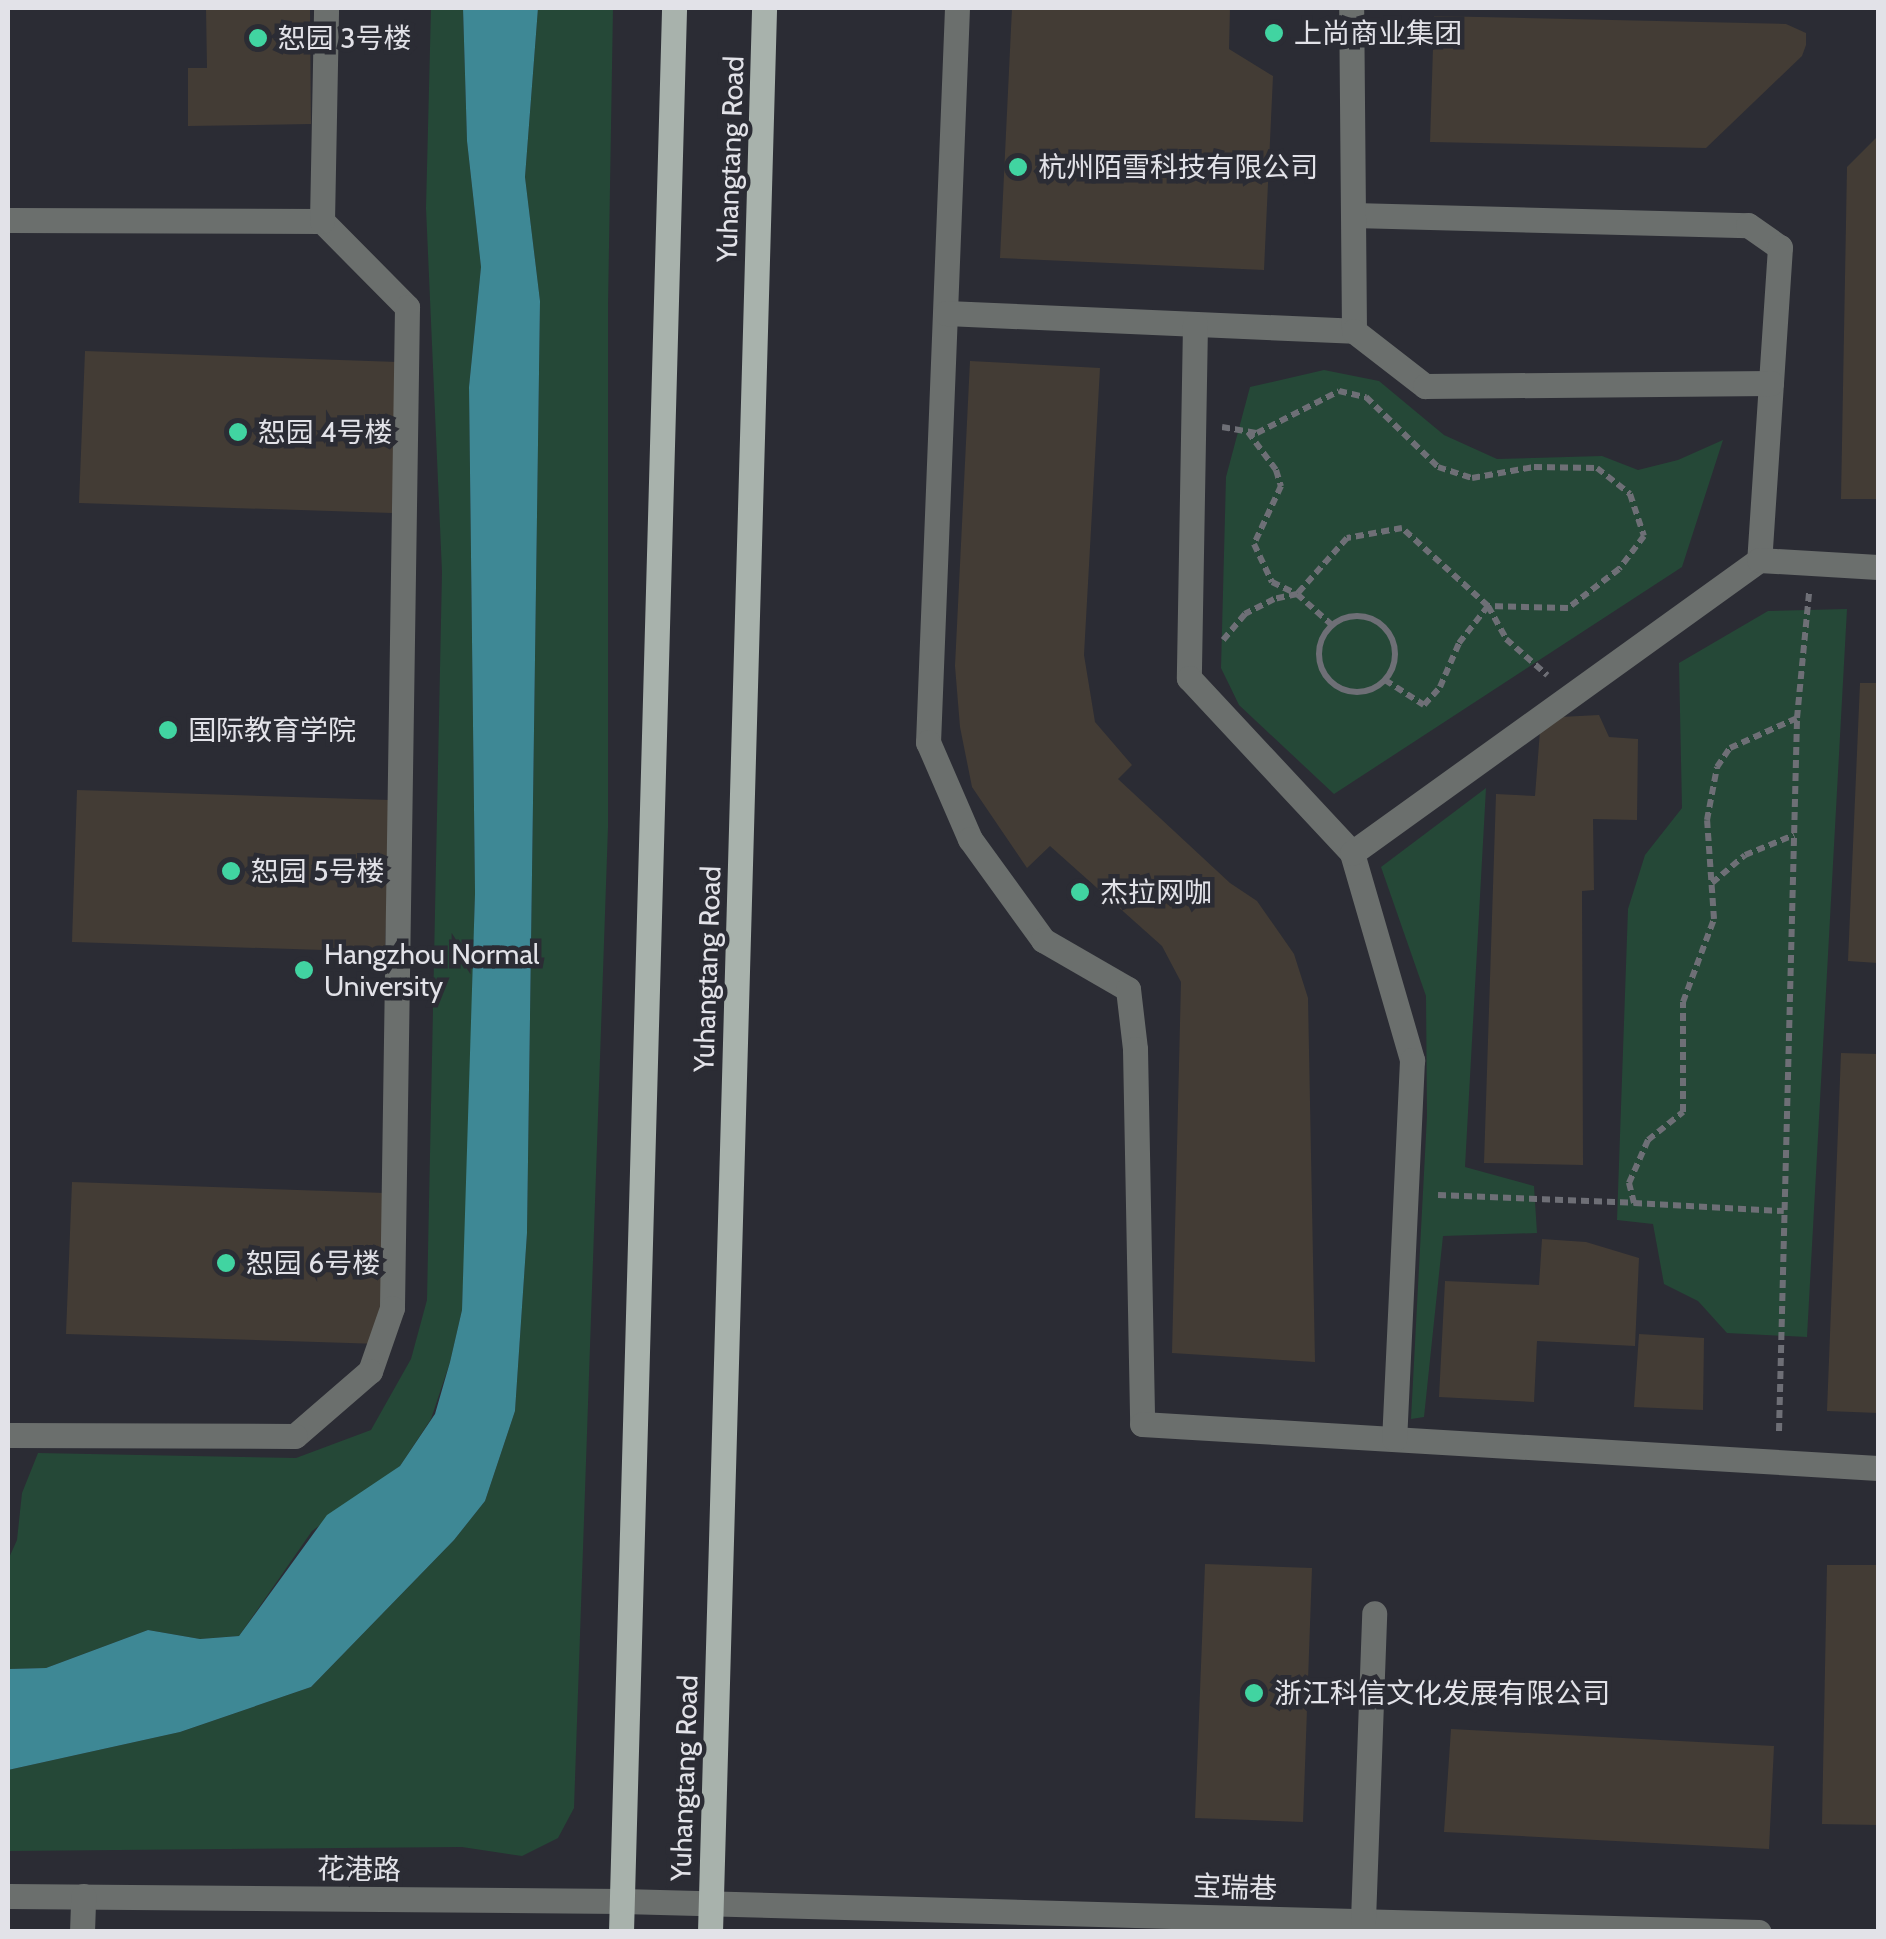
<!DOCTYPE html>
<html>
<head>
<meta charset="utf-8">
<style>
	body { margin:0 }
	#map { position:relative; width:1886px; height:1939px; overflow:hidden; background:#2b2c34; font-family:Cabin,"Noto Sans SC",sans-serif }
	div>[style] { position:absolute }
	.green>* { inset:0; background:#254837 }
	.water>* { inset:0; background:#3e8895 }
	.building>* { inset:0; background:#433c35 }
	.path>* { height:6px; margin-top:-3px; transform-origin:0; background:repeating-linear-gradient(90deg,#6e6f76 0 8px,transparent 0 13px) }
	.path>.ring { margin:-3px; padding:0; box-sizing:content-box; background:none; border:6px solid #6e6f76; border-radius:50% }
	.minor>* { height:25px; margin:-12.5px; padding:0 12.5px; transform-origin:12.5px; border-radius:12.5px; background:#6b6f6d }
	.major>* { height:25px; margin:-12.5px; padding:0 12.5px; transform-origin:12.5px; border-radius:12.5px; background:#a8b2ac }
	.dots>* { width:28px; height:28px; translate:-50% -50%; box-sizing:border-box; border:5px solid #2b2c34; border-radius:50% }
	span { translate:-50% -50%; white-space:nowrap; text-align:center; line-height:1.15; -webkit-text-stroke:9px #2b2c34; paint-order:stroke }
	.poi-label { font-size:28px; color:#e2e2e8 }
	.left { translate:0 -50%; text-align:left }
	.street-label { font-size:28px; color:#e2e2e8 }
	.frame { position:absolute; inset:0; border:10px solid #e2e2e8; pointer-events:none }
</style>
</head>
<body>
<div id="map">
	<div class="green">
		<i style="clip-path:polygon(431px 8px,463px 8px,467px 141px,481px 267px,469px 387px,475px 893px,467px 1194px,462px 1310px,450px 1362px,431px 1419px,400px 1466px,312px 1531px,239px 1636px,200px 1639px,148px 1630px,46px 1668px,8px 1669px,8px 1560px,17px 1540px,22px 1493px,38px 1453px,296px 1458px,371px 1430px,411px 1359px,427px 1300px,442px 572px,426px 208px)"></i>
		<i style="clip-path:polygon(538px 8px,613px 8px,608px 306px,608px 827px,574px 1808px,558px 1838px,522px 1856px,462px 1847px,8px 1851px,8px 1770px,180px 1732px,311px 1687px,454px 1540px,485px 1501px,515px 1411px,527px 1233px,540px 301px,525px 177px)"></i>
		<i style="clip-path:polygon(1324px 370px,1379px 381px,1444px 435px,1497px 459px,1602px 456px,1638px 470px,1678px 460px,1723px 440px,1682px 567px,1334px 794px,1239px 705px,1221px 668px,1226px 477px,1250px 387px)"></i>
		<i style="clip-path:polygon(1847px 609px,1807px 1337px,1727px 1333px,1698px 1301px,1664px 1284px,1653px 1224px,1617px 1220px,1628px 909px,1645px 855px,1682px 808px,1679px 663px,1768px 611px)"></i>
		<i style="clip-path:polygon(1486px 788px,1465px 1167px,1534px 1186px,1537px 1233px,1443px 1236px,1424px 1417px,1411px 1419px,1427px 1116px,1426px 996px,1381px 867px)"></i>
	</div>
	<div class="water">
		<i style="clip-path:polygon(463px 8px,538px 8px,525px 177px,540px 301px,527px 1233px,515px 1411px,485px 1501px,454px 1540px,311px 1687px,180px 1732px,8px 1770px,8px 1669px,46px 1668px,148px 1630px,200px 1639px,239px 1636px,327px 1515px,400px 1466px,435px 1414px,450px 1362px,462px 1310px,475px 893px,469px 387px,481px 267px,467px 141px)"></i>
	</div>
	<div class="building">
		<i style="clip-path:polygon(206px 8px,310px 8px,311px 124px,188px 126px,188px 68px,207px 68px)"></i>
		<i style="clip-path:polygon(1012px 8px,1230px 8px,1229px 49px,1273px 76px,1264px 270px,1000px 258px)"></i>
		<i style="clip-path:polygon(1434px 16px,1786px 24px,1806px 33px,1806px 45px,1802px 56px,1706px 148px,1430px 142px)"></i>
		<i style="clip-path:polygon(1878px 136px,1878px 499px,1841px 499px,1847px 167px)"></i>
		<i style="clip-path:polygon(85px 351px,398px 362px,392px 513px,79px 503px)"></i>
		<i style="clip-path:polygon(970px 361px,1100px 368px,1084px 655px,1095px 722px,1132px 765px,1118px 779px,1230px 883px,1257px 901px,1294px 954px,1308px 998px,1315px 1362px,1172px 1353px,1181px 982px,1162px 946px,1050px 846px,1027px 868px,972px 787px,960px 727px,955px 666px)"></i>
		<i style="clip-path:polygon(1860px 683px,1878px 683px,1878px 963px,1848px 961px)"></i>
		<i style="clip-path:polygon(1599px 715px,1609px 737px,1638px 739px,1637px 820px,1593px 819px,1594px 890px,1582px 891px,1583px 1165px,1484px 1163px,1496px 794px,1535px 796px,1541px 718px)"></i>
		<i style="clip-path:polygon(77px 790px,390px 800px,385px 952px,72px 942px)"></i>
		<i style="clip-path:polygon(1841px 1053px,1878px 1054px,1878px 1413px,1827px 1411px)"></i>
		<i style="clip-path:polygon(72px 1182px,385px 1193px,380px 1344px,66px 1334px)"></i>
		<i style="clip-path:polygon(1542px 1239px,1586px 1242px,1639px 1258px,1635px 1346px,1537px 1341px,1534px 1402px,1439px 1397px,1445px 1281px,1539px 1285px)"></i>
		<i style="clip-path:polygon(1639px 1334px,1704px 1338px,1703px 1410px,1634px 1407px)"></i>
		<i style="clip-path:polygon(1205px 1564px,1312px 1568px,1303px 1822px,1195px 1818px)"></i>
		<i style="clip-path:polygon(1827px 1565px,1878px 1565px,1878px 1825px,1822px 1824px)"></i>
		<i style="clip-path:polygon(1451px 1729px,1774px 1746px,1769px 1849px,1444px 1832px)"></i>
	</div>
	<div class="path">
		<i style="left:1222px;top:427px;width:36px;rotate:10deg"></i>
		<i style="left:1257px;top:433px;width:92px;rotate:-27.1deg"></i>
		<i style="left:1339px;top:391px;width:28px;rotate:13deg"></i>
		<i style="left:1366px;top:397px;width:100px;rotate:44.2deg"></i>
		<i style="left:1438px;top:467px;width:36px;rotate:18deg"></i>
		<i style="left:1472px;top:478px;width:63px;rotate:-10.1deg"></i>
		<i style="left:1534px;top:467px;width:63px;rotate:0.9deg"></i>
		<i style="left:1597px;top:468px;width:42px;rotate:38.2deg"></i>
		<i style="left:1630px;top:494px;width:44px;rotate:71.6deg"></i>
		<i style="left:1644px;top:536px;width:41px;rotate:127.1deg"></i>
		<i style="left:1619px;top:569px;width:64px;rotate:142.6deg"></i>
		<i style="left:1568px;top:608px;width:80px;rotate:-178.6deg"></i>
		<i style="left:1488px;top:606px;width:116px;rotate:-137.8deg"></i>
		<i style="left:1402px;top:528px;width:56px;rotate:169.7deg"></i>
		<i style="left:1347px;top:538px;width:75px;rotate:131.8deg"></i>
		<i style="left:1297px;top:594px;width:24px;rotate:168deg"></i>
		<i style="left:1274px;top:599px;width:33px;rotate:153deg"></i>
		<i style="left:1245px;top:614px;width:34px;rotate:130deg"></i>
		<i style="left:1248px;top:432px;width:47px;rotate:53.6deg"></i>
		<i style="left:1276px;top:470px;width:17px;rotate:73deg"></i>
		<i style="left:1281px;top:486px;width:64px;rotate:115deg"></i>
		<i style="left:1254px;top:544px;width:42px;rotate:64.7deg"></i>
		<i style="left:1272px;top:582px;width:28px;rotate:26deg"></i>
		<i style="left:1297px;top:594px;width:47px;rotate:41.5deg"></i>
		<i class="ring" style="left:1319px;top:616px;width:70px;height:70px"></i>
		<i style="left:1385px;top:680px;width:46px;rotate:32.7deg"></i>
		<i style="left:1424px;top:705px;width:24px;rotate:-48deg"></i>
		<i style="left:1440px;top:687px;width:48px;rotate:-66.6deg"></i>
		<i style="left:1459px;top:643px;width:47px;rotate:-51.9deg"></i>
		<i style="left:1488px;top:606px;width:38px;rotate:61deg"></i>
		<i style="left:1506px;top:639px;width:55px;rotate:41.3deg"></i>
		<i style="left:1712px;top:883px;width:43px;rotate:-40.3deg"></i>
		<i style="left:1745px;top:855px;width:53px;rotate:-22.2deg"></i>
		<i style="left:1438px;top:1195px;width:196px;rotate:2.3deg"></i>
		<i style="left:1634px;top:1203px;width:21px;rotate:-104deg"></i>
		<i style="left:1629px;top:1183px;width:47px;rotate:-66.2deg"></i>
		<i style="left:1648px;top:1140px;width:45px;rotate:-38.7deg"></i>
		<i style="left:1683px;top:1112px;width:110px;rotate:-90deg"></i>
		<i style="left:1683px;top:1002px;width:89px;rotate:-69.5deg"></i>
		<i style="left:1714px;top:919px;width:99px;rotate:-94deg"></i>
		<i style="left:1707px;top:820px;width:54px;rotate:-79.3deg"></i>
		<i style="left:1717px;top:767px;width:23px;rotate:-56deg"></i>
		<i style="left:1730px;top:748px;width:73px;rotate:-24.1deg"></i>
		<i style="left:1797px;top:718px;width:126px;rotate:-84.5deg"></i>
		<i style="left:1634px;top:1203px;width:150px;rotate:3.1deg"></i>
		<i style="left:1779px;top:1431px;width:713px;rotate:-88.55deg"></i>
	</div>
	<div class="minor">
		<i style="left:957px;top:8px;width:735px;rotate:92.26deg"></i>
		<i style="left:928px;top:742px;width:106px;rotate:66.6deg"></i>
		<i style="left:970px;top:839px;width:125px;rotate:54.1deg"></i>
		<i style="left:1043px;top:940px;width:98px;rotate:30deg"></i>
		<i style="left:1128px;top:989px;width:60px;rotate:83.3deg"></i>
		<i style="left:1135px;top:1049px;width:375px;rotate:88.9deg"></i>
		<i style="left:1142px;top:1424px;width:737px;rotate:3.42deg"></i>
		<i style="left:1353px;top:215px;width:395px;rotate:1.5deg"></i>
		<i style="left:1748px;top:225px;width:39px;rotate:35deg"></i>
		<i style="left:1780px;top:247px;width:314px;rotate:93.8deg"></i>
		<i style="left:8px;top:220px;width:314px;rotate:0.2deg"></i>
		<i style="left:322px;top:221px;width:121px;rotate:45.3deg"></i>
		<i style="left:407px;top:307px;width:1001px;rotate:90.86deg"></i>
		<i style="left:392px;top:1308px;width:67px;rotate:109.2deg"></i>
		<i style="left:370px;top:1371px;width:99px;rotate:139.1deg"></i>
		<i style="left:295px;top:1436px;width:287px;rotate:-179.8deg"></i>
		<i style="left:322px;top:221px;width:213px;rotate:-88.9deg"></i>
		<i style="left:946px;top:313px;width:408px;rotate:2.5deg"></i>
		<i style="left:1354px;top:331px;width:323px;rotate:-90.5deg"></i>
		<i style="left:1195px;top:324px;width:354px;rotate:91deg"></i>
		<i style="left:1189px;top:678px;width:239px;rotate:47deg"></i>
		<i style="left:1352px;top:853px;width:216px;rotate:73.8deg"></i>
		<i style="left:1412px;top:1060px;width:379px;rotate:92.7deg"></i>
		<i style="left:1354px;top:331px;width:90px;rotate:37.8deg"></i>
		<i style="left:1425px;top:386px;width:346px;rotate:-0.5deg"></i>
		<i style="left:1352px;top:853px;width:501px;rotate:-35.75deg"></i>
		<i style="left:1759px;top:560px;width:119px;rotate:3.4deg"></i>
		<i style="left:8px;top:1896px;width:614px;rotate:0.47deg"></i>
		<i style="left:622px;top:1901px;width:1137px;rotate:1.56deg"></i>
		<i style="left:1363px;top:1920px;width:307px;rotate:-87.9deg"></i>
		<i style="left:82px;top:1932px;width:36px;rotate:-88deg"></i>
	</div>
	<div class="major">
		<i style="left:621px;top:1932px;width:1925px;rotate:-88.42deg"></i>
		<i style="left:710px;top:1932px;width:1925px;rotate:-88.39deg"></i>
	</div>
	<div class="dots">
		<i style="left:1274px;top:33px;background:#41d4a1"></i>
		<i style="left:258px;top:38px;background:#41d4a1"></i>
		<i style="left:1018px;top:167px;background:#41d4a1"></i>
		<i style="left:238px;top:432px;background:#41d4a1"></i>
		<i style="left:168px;top:730px;background:#41d4a1"></i>
		<i style="left:231px;top:871px;background:#41d4a1"></i>
		<i style="left:1080px;top:892px;background:#41d4a1"></i>
		<i style="left:304px;top:970px;background:#41d4a1"></i>
		<i style="left:226px;top:1263px;background:#41d4a1"></i>
		<i style="left:1254px;top:1693px;background:#41d4a1"></i>
	</div>
	<div class="poi-label">
		<span class="left" style="left:1294px;top:33px">上尚商业集团</span>
		<span class="left" style="left:278px;top:38px">恕园 3号楼</span>
		<span class="left" style="left:1038px;top:167px">杭州陌雪科技有限公司</span>
		<span class="left" style="left:258px;top:432px">恕园 4号楼</span>
		<span class="left" style="left:188px;top:730px">国际教育学院</span>
		<span class="left" style="left:251px;top:871px">恕园 5号楼</span>
		<span class="left" style="left:1100px;top:892px">杰拉网咖</span>
		<span class="left" style="left:324px;top:970px">Hangzhou Normal<br>University</span>
		<span class="left" style="left:246px;top:1263px">恕园 6号楼</span>
		<span class="left" style="left:1274px;top:1693px">浙江科信文化发展有限公司</span>
	</div>
	<div class="street-label">
		<span style="left:730px;top:159px;rotate:-88deg">Yuhangtang Road</span>
		<span style="left:707px;top:969px;rotate:-88deg">Yuhangtang Road</span>
		<span style="left:684px;top:1778px;rotate:-88deg">Yuhangtang Road</span>
		<span style="left:359px;top:1869px;rotate:1deg">花港路</span>
		<span style="left:1235px;top:1887px;rotate:2deg">宝瑞巷</span>
	</div>
	<div class="frame"></div>
</div>
</body>
</html>
